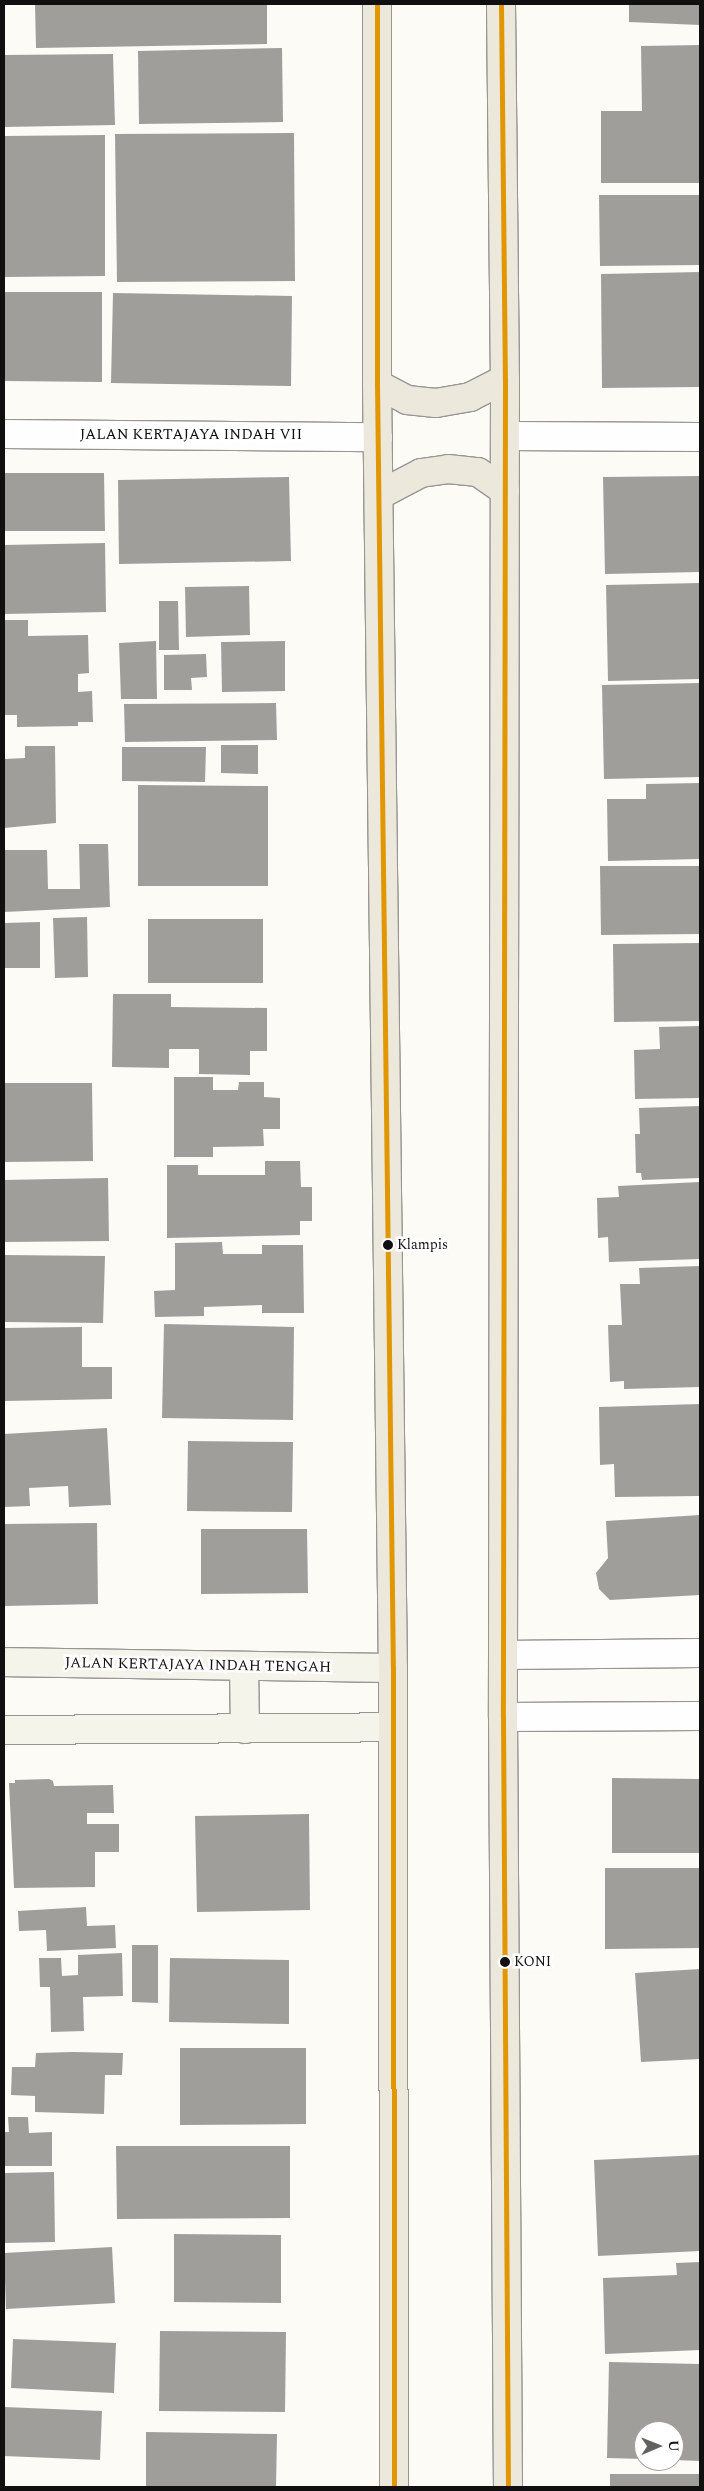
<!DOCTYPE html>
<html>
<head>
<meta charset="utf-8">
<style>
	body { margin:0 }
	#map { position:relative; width:704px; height:2491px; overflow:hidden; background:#fcfbf6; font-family:Spectral,serif }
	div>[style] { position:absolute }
	.building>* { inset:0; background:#a09e9b }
	.roads { filter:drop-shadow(1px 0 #969694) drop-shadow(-1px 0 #969694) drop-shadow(0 1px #969694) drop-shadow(0 -1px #969694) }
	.minor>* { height:28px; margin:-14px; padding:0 14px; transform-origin:14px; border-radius:14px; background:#fffefe }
	.secondary>* { height:28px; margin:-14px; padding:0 14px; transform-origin:14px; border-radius:14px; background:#f5f4eb }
	.primary>* { height:28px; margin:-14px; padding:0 14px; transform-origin:14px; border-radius:14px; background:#ece9dc }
	.bus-1>* { height:5px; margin:-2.5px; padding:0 2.5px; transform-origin:2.5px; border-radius:2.5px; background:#e09702 }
	.dots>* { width:14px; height:14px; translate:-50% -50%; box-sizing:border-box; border:2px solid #fff; border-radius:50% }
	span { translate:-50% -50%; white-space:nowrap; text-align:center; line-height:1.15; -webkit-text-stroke:5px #fff; paint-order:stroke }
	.bus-label { font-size:14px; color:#101010 }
	.left { translate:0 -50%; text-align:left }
	.street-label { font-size:15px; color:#101010 }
	.frame { position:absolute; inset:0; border:5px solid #101010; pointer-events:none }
	.north { position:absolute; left:634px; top:2421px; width:50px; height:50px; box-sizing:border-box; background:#fff; border:1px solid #9f9f9f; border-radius:50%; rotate:89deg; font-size:14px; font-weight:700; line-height:20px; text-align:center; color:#101010 }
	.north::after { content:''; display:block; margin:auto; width:18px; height:22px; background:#636260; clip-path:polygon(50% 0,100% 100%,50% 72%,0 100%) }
</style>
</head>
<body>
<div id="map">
	<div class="building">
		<i style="clip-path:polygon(35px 4px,267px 4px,267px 44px,36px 48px)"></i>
		<i style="clip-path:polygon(629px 4px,700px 4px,700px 25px,629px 22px)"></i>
		<i style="clip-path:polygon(700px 45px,700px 183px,601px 183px,601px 111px,642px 111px,641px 46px)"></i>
		<i style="clip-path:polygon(282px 48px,283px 122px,139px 124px,138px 51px)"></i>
		<i style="clip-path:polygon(113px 54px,115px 125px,4px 127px,4px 55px)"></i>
		<i style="clip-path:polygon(294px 133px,295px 281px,117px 282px,115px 134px)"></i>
		<i style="clip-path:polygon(105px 135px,105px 276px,4px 277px,4px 136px)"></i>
		<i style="clip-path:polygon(599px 195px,700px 195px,700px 265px,600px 266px)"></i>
		<i style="clip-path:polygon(700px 272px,700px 387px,602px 388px,601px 274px)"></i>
		<i style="clip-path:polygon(4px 292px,102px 292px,102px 382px,4px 381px)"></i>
		<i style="clip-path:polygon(113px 293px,292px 296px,291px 386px,111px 383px)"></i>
		<i style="clip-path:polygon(4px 473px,104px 473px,105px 531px,4px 531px)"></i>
		<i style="clip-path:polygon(700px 476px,700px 572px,605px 574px,603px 477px)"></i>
		<i style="clip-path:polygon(289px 477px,291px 561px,119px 564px,118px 480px)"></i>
		<i style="clip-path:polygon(105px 543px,106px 612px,4px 614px,4px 545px)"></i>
		<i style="clip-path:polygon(700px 583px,700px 679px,608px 681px,606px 585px)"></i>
		<i style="clip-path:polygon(249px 586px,250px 635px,186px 637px,185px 587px)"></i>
		<i style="clip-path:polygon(159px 601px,178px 601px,179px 650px,159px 650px)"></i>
		<i style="clip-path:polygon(4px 620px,28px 620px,28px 636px,88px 635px,89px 673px,78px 674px,78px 692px,92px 691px,93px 722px,78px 722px,78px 726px,17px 727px,17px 715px,4px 715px)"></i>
		<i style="clip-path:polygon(156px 641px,157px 699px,121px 699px,119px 643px)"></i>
		<i style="clip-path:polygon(285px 641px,285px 691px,222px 692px,221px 642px)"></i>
		<i style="clip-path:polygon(206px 654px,207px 677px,191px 678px,192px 690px,164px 690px,164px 655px)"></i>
		<i style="clip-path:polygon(700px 683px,700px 777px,604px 779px,602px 685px)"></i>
		<i style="clip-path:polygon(276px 703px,277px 740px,125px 742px,124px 704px)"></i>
		<i style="clip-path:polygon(221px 745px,258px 745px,258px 774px,221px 773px)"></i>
		<i style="clip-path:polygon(25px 746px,55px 746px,56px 823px,4px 828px,4px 759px,25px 758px)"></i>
		<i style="clip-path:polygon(122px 747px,206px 747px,205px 782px,122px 781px)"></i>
		<i style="clip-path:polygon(700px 783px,700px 859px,608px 861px,607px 799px,646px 799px,646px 784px)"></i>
		<i style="clip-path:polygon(138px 785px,268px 786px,268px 886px,138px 886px)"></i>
		<i style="clip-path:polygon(79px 844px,108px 844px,110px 907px,4px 912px,4px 850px,47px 850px,48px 889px,80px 889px)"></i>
		<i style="clip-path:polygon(600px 866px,700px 866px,700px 934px,601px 935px)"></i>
		<i style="clip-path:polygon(87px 917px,88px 977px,55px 978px,53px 918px)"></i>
		<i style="clip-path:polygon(148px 919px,263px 919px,263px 983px,148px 983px)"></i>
		<i style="clip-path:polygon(40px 922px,40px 968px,4px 968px,4px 923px)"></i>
		<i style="clip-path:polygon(700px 943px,700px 1021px,614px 1022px,613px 944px)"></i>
		<i style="clip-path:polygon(113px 994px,171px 994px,171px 1007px,267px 1008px,267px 1051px,250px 1051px,250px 1075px,199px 1074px,199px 1049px,169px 1049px,169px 1068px,112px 1067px)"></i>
		<i style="clip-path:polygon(700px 1026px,700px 1098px,635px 1099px,634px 1050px,660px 1049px,659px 1027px)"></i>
		<i style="clip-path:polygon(174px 1077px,213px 1077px,213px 1090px,238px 1090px,239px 1082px,264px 1082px,264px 1097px,280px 1098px,280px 1129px,263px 1129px,264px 1146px,213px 1147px,213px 1157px,174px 1157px)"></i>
		<i style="clip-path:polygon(4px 1083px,92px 1083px,93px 1161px,4px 1162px)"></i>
		<i style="clip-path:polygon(700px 1106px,700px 1178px,642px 1180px,641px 1173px,636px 1173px,635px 1134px,640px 1134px,639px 1108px)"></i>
		<i style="clip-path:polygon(265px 1161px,300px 1161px,301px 1187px,312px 1187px,312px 1221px,300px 1221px,300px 1235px,167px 1238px,167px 1165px,198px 1165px,198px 1175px,265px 1175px)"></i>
		<i style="clip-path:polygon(108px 1178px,109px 1241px,4px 1242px,4px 1180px)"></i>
		<i style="clip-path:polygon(700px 1182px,700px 1259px,609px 1262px,608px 1237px,598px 1238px,597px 1198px,619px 1197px,618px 1186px)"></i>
		<i style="clip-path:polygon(222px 1242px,223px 1254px,262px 1254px,262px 1245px,303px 1245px,304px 1313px,262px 1313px,262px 1305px,204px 1307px,204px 1316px,155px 1317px,154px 1291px,175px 1290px,175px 1243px)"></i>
		<i style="clip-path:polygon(4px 1255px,105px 1256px,103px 1323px,4px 1322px)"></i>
		<i style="clip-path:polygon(700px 1266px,700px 1387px,624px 1389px,624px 1381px,610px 1382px,608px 1325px,622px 1325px,620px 1284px,640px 1284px,639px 1268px)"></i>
		<i style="clip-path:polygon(164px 1324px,294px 1327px,293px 1420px,162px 1418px)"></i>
		<i style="clip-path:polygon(82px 1327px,82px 1367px,112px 1367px,112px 1399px,4px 1401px,4px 1328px)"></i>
		<i style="clip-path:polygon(700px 1404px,700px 1496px,615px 1497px,614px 1464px,600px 1465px,599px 1407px)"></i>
		<i style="clip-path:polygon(107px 1428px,111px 1505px,69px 1507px,68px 1486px,29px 1488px,30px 1506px,4px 1507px,4px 1434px)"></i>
		<i style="clip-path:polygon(188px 1441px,293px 1442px,292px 1512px,187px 1511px)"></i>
		<i style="clip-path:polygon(700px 1515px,700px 1595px,610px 1600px,599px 1589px,596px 1573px,608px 1558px,606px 1521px)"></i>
		<i style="clip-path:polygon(97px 1523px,98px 1604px,4px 1606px,4px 1524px)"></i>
		<i style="clip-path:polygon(201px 1529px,307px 1529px,308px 1593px,201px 1594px)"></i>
		<i style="clip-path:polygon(612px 1778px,700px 1779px,699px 1853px,612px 1853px)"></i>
		<i style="clip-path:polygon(49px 1779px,53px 1781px,54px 1786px,113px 1785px,114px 1813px,87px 1813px,87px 1824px,119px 1824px,119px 1852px,95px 1852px,95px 1887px,14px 1888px,9px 1783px,15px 1783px,15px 1780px)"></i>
		<i style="clip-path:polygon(309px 1814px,310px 1910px,197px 1912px,195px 1816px)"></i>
		<i style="clip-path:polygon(605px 1868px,700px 1868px,699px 1948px,605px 1949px)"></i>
		<i style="clip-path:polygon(86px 1907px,87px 1926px,115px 1925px,116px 1948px,47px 1951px,46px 1930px,19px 1931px,18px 1911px)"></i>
		<i style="clip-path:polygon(132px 1945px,158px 1945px,158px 2003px,132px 2002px)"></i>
		<i style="clip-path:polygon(122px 1953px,123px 1996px,83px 1997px,84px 2031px,51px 2032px,50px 1987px,40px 1987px,39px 1958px,61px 1958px,62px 1976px,78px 1975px,78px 1955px)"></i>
		<i style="clip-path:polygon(170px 1958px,289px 1960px,289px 2024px,169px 2022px)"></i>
		<i style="clip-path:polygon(700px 1969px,700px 2059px,641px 2062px,635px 1973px)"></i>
		<i style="clip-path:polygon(180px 2048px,306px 2048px,306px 2124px,180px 2125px)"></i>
		<i style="clip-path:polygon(73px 2052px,123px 2053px,122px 2075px,105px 2075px,104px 2114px,35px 2112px,35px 2096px,11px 2095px,12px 2067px,35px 2067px,36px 2053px)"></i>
		<i style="clip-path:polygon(8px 2117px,28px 2117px,29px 2133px,52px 2132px,52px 2166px,4px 2166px,4px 2132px,9px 2132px)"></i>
		<i style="clip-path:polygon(116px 2146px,290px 2146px,290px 2218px,117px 2219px)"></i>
		<i style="clip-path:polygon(700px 2155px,700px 2251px,598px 2256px,594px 2160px)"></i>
		<i style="clip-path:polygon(54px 2172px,55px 2242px,4px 2243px,4px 2173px)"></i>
		<i style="clip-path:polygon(174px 2234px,281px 2235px,281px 2303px,174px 2302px)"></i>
		<i style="clip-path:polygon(112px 2247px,115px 2303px,6px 2309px,4px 2253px)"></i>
		<i style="clip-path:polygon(700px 2262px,700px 2350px,605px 2354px,603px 2278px,677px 2275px,676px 2263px)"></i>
		<i style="clip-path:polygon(160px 2331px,286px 2332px,285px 2412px,159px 2411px)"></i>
		<i style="clip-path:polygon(13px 2339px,116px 2343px,114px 2393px,11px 2388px)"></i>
		<i style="clip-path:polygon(609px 2362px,700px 2364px,700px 2461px,674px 2460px,674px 2431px,644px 2431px,644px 2459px,607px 2458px)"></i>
		<i style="clip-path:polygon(4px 2407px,102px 2411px,100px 2460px,4px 2456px)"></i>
		<i style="clip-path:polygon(146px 2432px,277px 2434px,276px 2487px,146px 2487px)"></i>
		<i style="clip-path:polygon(610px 2474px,700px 2474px,700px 2487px,610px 2487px)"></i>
	</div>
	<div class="roads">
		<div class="minor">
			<i style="left:4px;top:434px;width:374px;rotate:0.5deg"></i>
			<i style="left:505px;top:436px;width:195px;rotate:0.3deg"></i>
			<i style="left:503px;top:1655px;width:197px;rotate:-0.6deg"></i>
			<i style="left:503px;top:1717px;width:197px;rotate:-0.3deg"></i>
		</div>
		<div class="secondary">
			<i style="left:4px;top:1662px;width:389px;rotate:0.9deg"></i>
			<i style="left:244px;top:1666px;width:63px;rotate:89.1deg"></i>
			<i style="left:4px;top:1730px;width:387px;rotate:-0.4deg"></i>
		</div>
		<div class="primary">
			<i style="left:377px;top:4px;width:380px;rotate:90deg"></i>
			<i style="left:377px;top:384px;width:1284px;rotate:89.29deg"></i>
			<i style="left:393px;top:1668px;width:819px;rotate:89.93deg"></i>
			<i style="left:501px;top:4px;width:375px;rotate:89.4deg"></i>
			<i style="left:505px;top:379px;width:1338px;rotate:90.09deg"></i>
			<i style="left:503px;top:1717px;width:770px;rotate:89.63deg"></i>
			<i style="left:377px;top:384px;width:34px;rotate:28deg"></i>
			<i style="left:407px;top:400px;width:29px;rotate:6deg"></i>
			<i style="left:436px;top:403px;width:35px;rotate:-10deg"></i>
			<i style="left:470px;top:397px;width:39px;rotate:-27deg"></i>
			<i style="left:381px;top:494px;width:45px;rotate:-27.7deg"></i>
			<i style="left:421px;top:473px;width:27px;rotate:-8deg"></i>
			<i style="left:448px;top:469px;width:30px;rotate:6deg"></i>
			<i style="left:478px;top:472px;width:33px;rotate:35deg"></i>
		</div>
	</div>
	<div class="bus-1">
		<i style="left:377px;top:4px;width:380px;rotate:90deg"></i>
		<i style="left:377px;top:384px;width:1284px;rotate:89.29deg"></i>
		<i style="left:393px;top:1668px;width:819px;rotate:89.93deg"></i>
		<i style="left:501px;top:4px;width:375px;rotate:89.4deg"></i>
		<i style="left:505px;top:379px;width:1338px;rotate:90.09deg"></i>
		<i style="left:503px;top:1717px;width:770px;rotate:89.63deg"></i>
	</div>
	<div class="dots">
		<i style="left:388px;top:1245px;background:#101010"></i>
		<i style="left:505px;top:1962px;background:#101010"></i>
	</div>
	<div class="bus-label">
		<span class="left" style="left:397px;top:1245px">Klampis</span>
		<span class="left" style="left:514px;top:1962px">KONI</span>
	</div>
	<div class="street-label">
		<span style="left:191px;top:435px">JALAN KERTAJAYA INDAH VII</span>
		<span style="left:198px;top:1665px;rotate:1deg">JALAN KERTAJAYA INDAH TENGAH</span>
	</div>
	<div class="frame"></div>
	<div class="north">U</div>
</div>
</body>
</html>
